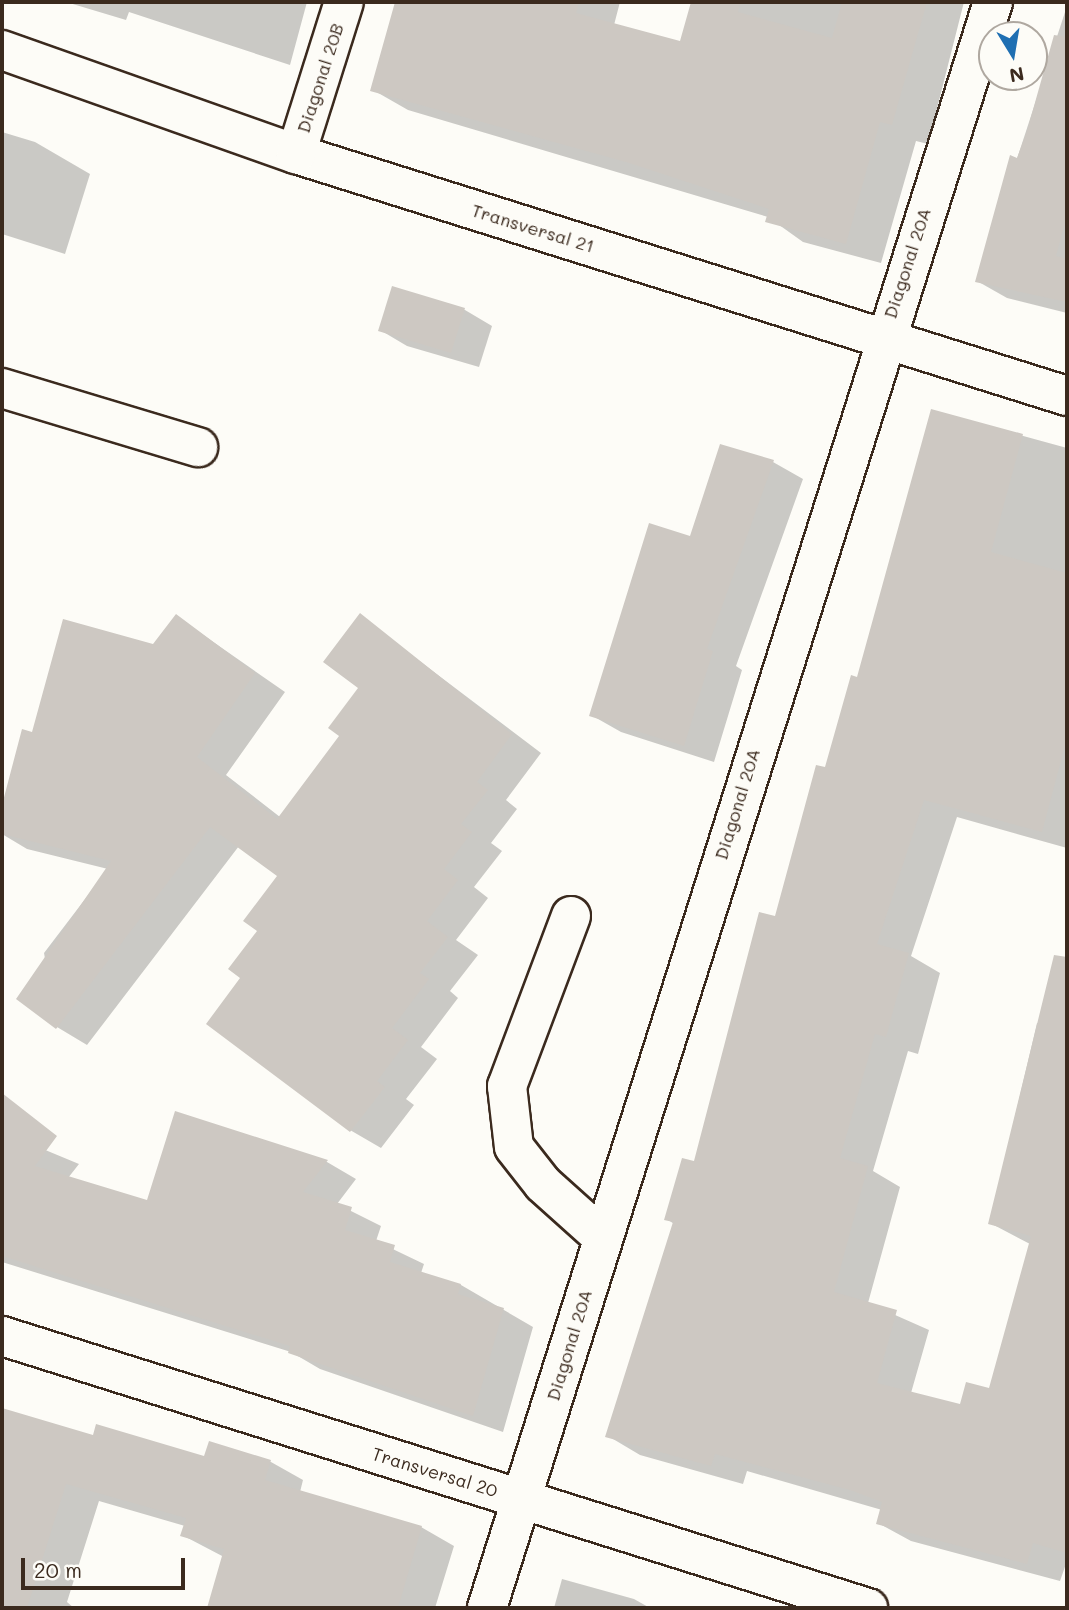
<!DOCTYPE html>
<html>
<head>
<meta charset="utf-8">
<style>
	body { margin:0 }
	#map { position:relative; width:1069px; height:1610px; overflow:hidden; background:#fdfcf7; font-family:Mali,sans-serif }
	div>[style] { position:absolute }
	.shadow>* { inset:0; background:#0003 }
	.building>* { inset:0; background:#cdc8c2 }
	.roads { filter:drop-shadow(2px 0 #3b2a1e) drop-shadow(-2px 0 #3b2a1e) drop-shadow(0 2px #3b2a1e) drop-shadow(0 -2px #3b2a1e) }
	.minor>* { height:38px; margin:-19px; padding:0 19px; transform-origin:19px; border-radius:19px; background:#fdfcf7 }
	span { translate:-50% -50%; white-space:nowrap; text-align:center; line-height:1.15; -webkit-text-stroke:5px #fdfcf7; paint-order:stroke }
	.street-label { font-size:18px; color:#3b2a1e }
	.frame { position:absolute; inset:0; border:4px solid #3b2a1e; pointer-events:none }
	.north { position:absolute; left:978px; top:21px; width:70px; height:70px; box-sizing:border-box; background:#fdfcf7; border:2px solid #afa8a0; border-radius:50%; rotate:169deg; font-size:19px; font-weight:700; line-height:28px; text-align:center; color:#3b2a1e }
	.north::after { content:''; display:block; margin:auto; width:24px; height:32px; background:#1f6fb2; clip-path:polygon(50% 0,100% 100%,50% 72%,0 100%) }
	.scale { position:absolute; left:21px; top:1558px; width:164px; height:32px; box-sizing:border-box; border:4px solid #3b2a1e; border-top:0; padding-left:9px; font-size:21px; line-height:24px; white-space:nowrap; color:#3b2a1e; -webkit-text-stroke:5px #fdfcf7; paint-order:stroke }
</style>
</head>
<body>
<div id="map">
	<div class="shadow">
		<i style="clip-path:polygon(66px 2px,307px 2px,290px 65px,129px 12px,126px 20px)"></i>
		<i style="clip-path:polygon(399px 2px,620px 2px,614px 25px,681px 43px,693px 2px,964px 2px,928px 144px,916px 141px,881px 263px,803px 242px,768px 217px,408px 110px,373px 90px)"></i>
		<i style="clip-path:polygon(1067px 6px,1067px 313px,1007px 298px,977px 281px)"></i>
		<i style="clip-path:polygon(2px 132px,35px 142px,90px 174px,65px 254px,2px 234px)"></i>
		<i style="clip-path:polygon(393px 289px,465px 310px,492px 326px,479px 367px,407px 346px,380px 330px)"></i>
		<i style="clip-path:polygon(932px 411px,1067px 448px,1067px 848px,957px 817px,911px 956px,940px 973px,918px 1054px,908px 1051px,873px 1171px,900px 1187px,868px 1303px,929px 1330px,911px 1393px,961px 1406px,990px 1390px,1030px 1244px,990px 1223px,1037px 1023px,1067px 1032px,1067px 1561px,1060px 1581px,911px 1541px,878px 1523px,882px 1510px,747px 1471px,743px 1484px,640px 1455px,608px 1436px,674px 1224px,667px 1219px,696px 1164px,858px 679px)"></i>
		<i style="clip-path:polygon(773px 462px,803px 479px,736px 666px,742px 670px,714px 762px,621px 732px,591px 715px,692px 538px)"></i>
		<i style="clip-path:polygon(176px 616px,285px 692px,226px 775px,280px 817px,341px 736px,361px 687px,360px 616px,541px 753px,506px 800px,517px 809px,491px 843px,502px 851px,474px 887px,488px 898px,456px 940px,478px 955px,450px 991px,458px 998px,421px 1047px,437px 1059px,406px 1099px,414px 1105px,381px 1148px,350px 1130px,243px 978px,280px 876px,239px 846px,87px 1045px,57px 1027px,44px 953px,108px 869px,27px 849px,2px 834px,23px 732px,33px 734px,154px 646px)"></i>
		<i style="clip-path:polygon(176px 1114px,327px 1162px,356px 1179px,337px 1204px,381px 1226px,376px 1241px,424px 1264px,421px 1273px,461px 1285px,533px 1327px,503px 1432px,320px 1369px,291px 1352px,2px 1262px,2px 1132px,79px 1164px,68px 1178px,148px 1203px)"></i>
		<i style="clip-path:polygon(2px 1410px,94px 1437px,205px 1459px,210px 1444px,271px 1462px,303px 1480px,300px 1492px,421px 1527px,454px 1546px,435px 1608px,209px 1608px,224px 1557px,182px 1535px,185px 1526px,99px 1501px,67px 1602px,74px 1608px,2px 1608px)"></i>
		<i style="clip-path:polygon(562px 1579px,634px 1599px,650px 1608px,554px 1608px)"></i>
	</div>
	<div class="building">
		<i style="clip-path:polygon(395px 2px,579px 2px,576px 13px,680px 41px,691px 2px,741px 2px,738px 12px,832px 38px,842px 2px,927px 2px,892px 125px,880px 122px,846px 244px,765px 222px,769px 209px,626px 162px,370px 91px)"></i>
		<i style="clip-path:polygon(1054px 35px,1067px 37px,1067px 215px,1056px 256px,1067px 259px,1067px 302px,975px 282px,1010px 155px,1017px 158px,1027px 131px)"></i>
		<i style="clip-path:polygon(392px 286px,465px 308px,451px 353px,378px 331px)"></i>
		<i style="clip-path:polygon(931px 409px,1023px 434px,991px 552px,1067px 573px,1067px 738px,1042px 832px,924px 800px,877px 944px,909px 953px,886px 1037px,875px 1034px,840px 1158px,868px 1166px,834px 1292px,897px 1310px,877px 1383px,960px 1404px,966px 1382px,989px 1388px,1031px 1236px,988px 1224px,1054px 955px,1067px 957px,1067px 1553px,1033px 1543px,1027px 1564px,876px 1524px,882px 1502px,850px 1490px,715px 1454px,711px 1466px,605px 1437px,673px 1222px,664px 1220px,682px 1158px,694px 1161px,759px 912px,775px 916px,816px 765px,825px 767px,851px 675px,857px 677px)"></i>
		<i style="clip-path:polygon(720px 444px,774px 460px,707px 649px,713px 651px,684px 746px,589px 716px,649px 523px,690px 536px)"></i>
		<i style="clip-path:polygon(360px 613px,512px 734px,477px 782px,488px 790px,461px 824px,472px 832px,444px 869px,458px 880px,427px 921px,448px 937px,420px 973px,429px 979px,392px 1028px,408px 1040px,377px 1081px,385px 1087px,350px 1132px,206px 1024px,240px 978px,228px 969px,257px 931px,243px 921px,277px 876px,210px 827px,56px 1029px,16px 999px,111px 861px,2px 834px,2px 805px,22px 729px,32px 732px,63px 619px,153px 644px,176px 614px,255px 673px,197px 757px,277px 819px,339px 736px,328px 728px,358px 688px,323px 662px)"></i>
		<i style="clip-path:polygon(2px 1093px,57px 1136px,35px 1166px,147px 1200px,175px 1111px,328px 1160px,303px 1192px,352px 1207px,345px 1230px,395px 1245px,390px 1262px,461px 1284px,458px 1294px,504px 1308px,473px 1416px,288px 1353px,290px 1346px,2px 1256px)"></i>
		<i style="clip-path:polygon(2px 1408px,93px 1435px,96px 1424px,204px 1456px,209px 1441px,271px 1460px,265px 1480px,422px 1526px,398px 1608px,207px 1608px,224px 1549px,180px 1536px,186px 1518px,66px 1484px,27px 1608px,2px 1608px)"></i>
	</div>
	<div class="roads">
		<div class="minor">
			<i style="left:2px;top:50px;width:312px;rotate:19.5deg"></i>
			<i style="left:296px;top:154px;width:808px;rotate:17.43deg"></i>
			<i style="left:296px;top:154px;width:159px;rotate:-72.5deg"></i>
			<i style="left:2px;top:388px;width:205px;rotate:16.8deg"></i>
			<i style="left:571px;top:916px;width:182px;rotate:110.6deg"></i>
			<i style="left:507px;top:1086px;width:61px;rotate:83.5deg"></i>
			<i style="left:514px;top:1147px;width:47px;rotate:51.9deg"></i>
			<i style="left:543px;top:1184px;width:79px;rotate:41.9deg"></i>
			<i style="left:2px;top:1336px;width:908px;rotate:17.44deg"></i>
			<i style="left:487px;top:1608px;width:1684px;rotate:-72.51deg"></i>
		</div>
	</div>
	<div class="street-label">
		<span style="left:320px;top:78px;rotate:-72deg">Diagonal 20B</span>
		<span style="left:533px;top:228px;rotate:17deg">Transversal 21</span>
		<span style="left:907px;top:263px;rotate:-72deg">Diagonal 20A</span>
		<span style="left:737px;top:804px;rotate:-73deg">Diagonal 20A</span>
		<span style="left:569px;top:1345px;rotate:-73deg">Diagonal 20A</span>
		<span style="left:435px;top:1472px;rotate:17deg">Transversal 20</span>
	</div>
	<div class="frame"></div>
	<div class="north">N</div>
	<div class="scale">20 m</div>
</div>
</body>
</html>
